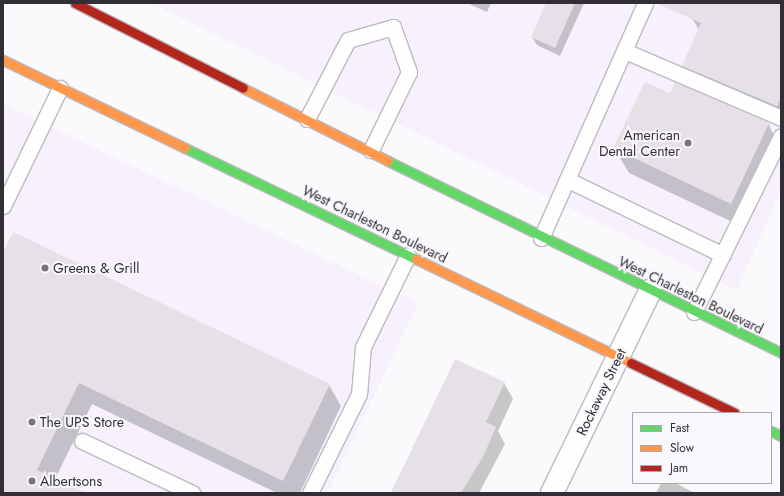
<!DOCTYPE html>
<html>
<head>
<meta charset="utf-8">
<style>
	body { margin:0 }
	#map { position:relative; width:784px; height:496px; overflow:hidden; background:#faf9fb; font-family:Jost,sans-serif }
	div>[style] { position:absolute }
	.built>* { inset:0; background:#f6f1fc }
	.shadow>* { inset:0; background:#0003 }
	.building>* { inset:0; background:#e5e1e6 }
	.roads { filter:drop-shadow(1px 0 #bcbabf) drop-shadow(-1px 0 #bcbabf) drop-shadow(0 1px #bcbabf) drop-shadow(0 -1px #bcbabf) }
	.lane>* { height:15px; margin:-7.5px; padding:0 7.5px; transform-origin:7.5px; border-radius:7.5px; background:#fefefe }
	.street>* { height:22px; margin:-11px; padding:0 11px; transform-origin:11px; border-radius:11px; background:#fefefe }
	.fast>* { height:9px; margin:-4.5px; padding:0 4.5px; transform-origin:4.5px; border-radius:4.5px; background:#63d668 }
	.slow>* { height:9px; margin:-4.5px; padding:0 4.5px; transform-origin:4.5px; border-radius:4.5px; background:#ff974d }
	.jam>* { height:9px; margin:-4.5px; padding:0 4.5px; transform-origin:4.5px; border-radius:4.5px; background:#b3261e }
	.dots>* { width:11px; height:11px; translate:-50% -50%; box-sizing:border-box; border:2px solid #faf8fc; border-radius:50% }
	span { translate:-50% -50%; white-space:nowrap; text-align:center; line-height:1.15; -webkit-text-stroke:4px #faf8fc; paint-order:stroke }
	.poi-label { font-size:14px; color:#312e36 }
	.right { translate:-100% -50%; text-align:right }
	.left { translate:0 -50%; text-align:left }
	.street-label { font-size:14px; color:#312e36 }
	.frame { position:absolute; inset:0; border:4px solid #312e36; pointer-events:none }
	.legend { position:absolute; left:632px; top:412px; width:140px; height:72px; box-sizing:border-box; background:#faf8fc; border:1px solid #aaa7ad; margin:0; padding:5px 7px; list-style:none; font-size:12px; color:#312e36 }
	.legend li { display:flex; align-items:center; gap:8px; height:20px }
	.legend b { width:20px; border:1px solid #aaa7ad }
</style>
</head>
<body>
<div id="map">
	<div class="built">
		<i style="clip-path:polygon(151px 3px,781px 3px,781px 190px,737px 290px)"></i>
		<i style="clip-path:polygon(3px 104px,418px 303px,328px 493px,3px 493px)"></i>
	</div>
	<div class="shadow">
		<i style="clip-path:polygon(467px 3px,491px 3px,487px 12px)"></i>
		<i style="clip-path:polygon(547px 3px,584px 3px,560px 56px,537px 45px,532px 37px)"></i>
		<i style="clip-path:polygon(698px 3px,781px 3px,781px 126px,698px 90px,683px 66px,699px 30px,692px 18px)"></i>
		<i style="clip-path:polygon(768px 123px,781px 150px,745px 228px,629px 173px,614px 148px)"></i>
		<i style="clip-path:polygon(3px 255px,329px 385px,341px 406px,300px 493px,277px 493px,92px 404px,55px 479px,84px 493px,3px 493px)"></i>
		<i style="clip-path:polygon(456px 360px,504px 383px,513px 399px,498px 431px,505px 444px,479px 493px,391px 493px)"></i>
		<i style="clip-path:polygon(661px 483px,675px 483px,695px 493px,656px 493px)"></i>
	</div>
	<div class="building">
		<i style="clip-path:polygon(546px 3px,575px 3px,555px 48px,531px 37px)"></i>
		<i style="clip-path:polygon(656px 3px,781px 3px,781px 98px,777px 106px,682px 66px,701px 23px)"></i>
		<i style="clip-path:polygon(645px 82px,670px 93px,675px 82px,769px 123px,731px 204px,613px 148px)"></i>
		<i style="clip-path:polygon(13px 232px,330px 384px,283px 481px,79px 383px,37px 470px,86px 493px,3px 493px,3px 252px)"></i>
		<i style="clip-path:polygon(455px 359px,505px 382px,486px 422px,496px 427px,483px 457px,461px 493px,391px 493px)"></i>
	</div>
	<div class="roads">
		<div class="lane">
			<i style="left:625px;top:51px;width:170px;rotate:23.2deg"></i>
			<i style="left:307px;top:119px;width:89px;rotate:-62.6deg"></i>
			<i style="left:348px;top:40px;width:47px;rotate:-16.1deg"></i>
			<i style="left:393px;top:27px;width:48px;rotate:70.4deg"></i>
			<i style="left:409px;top:72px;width:87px;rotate:116deg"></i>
			<i style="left:568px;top:180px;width:172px;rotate:25.8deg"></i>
			<i style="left:3px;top:206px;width:131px;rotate:-64.2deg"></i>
			<i style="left:541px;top:238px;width:257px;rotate:-66.1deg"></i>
			<i style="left:694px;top:312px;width:196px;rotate:-63.7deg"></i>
			<i style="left:82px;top:441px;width:122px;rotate:25.3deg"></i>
			<i style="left:310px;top:493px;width:110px;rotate:-63.7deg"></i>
			<i style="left:359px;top:394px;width:47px;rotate:-85.1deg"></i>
			<i style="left:363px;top:347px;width:102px;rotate:-63.9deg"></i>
		</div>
		<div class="street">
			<i style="left:552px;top:493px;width:225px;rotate:-64.1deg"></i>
		</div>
		<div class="fast">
			<i style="left:185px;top:148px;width:256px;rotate:25.7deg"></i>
			<i style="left:388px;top:161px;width:437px;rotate:26deg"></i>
			<i style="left:771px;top:431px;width:11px;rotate:27deg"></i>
		</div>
		<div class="slow">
			<i style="left:3px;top:60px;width:202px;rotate:25.8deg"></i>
			<i style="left:243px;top:88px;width:162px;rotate:26.7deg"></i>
			<i style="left:416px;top:259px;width:239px;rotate:25.8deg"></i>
		</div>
		<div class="jam">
			<i style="left:75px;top:3px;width:188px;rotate:26.8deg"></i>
			<i style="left:631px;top:363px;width:115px;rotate:25.7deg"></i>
		</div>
	</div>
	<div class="dots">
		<i style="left:688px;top:143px;background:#77757b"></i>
		<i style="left:45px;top:268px;background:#77757b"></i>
		<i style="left:32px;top:422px;background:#77757b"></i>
		<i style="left:32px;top:481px;background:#77757b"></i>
	</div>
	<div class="poi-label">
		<span class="right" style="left:680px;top:143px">American<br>Dental Center</span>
		<span class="left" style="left:53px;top:268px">Greens &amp; Grill</span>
		<span class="left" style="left:40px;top:422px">The UPS Store</span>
		<span class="left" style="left:40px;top:481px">Albertsons</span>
	</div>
	<div class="street-label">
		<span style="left:375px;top:224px;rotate:26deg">West Charleston Boulevard</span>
		<span style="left:691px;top:295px;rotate:26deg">West Charleston Boulevard</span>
		<span style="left:601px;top:392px;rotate:-64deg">Rockaway Street</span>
	</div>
	<div class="frame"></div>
	<ul class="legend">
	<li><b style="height:5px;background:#63d668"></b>Fast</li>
	<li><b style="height:5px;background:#ff974d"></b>Slow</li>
	<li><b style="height:5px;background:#b3261e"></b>Jam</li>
	</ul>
</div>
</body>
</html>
